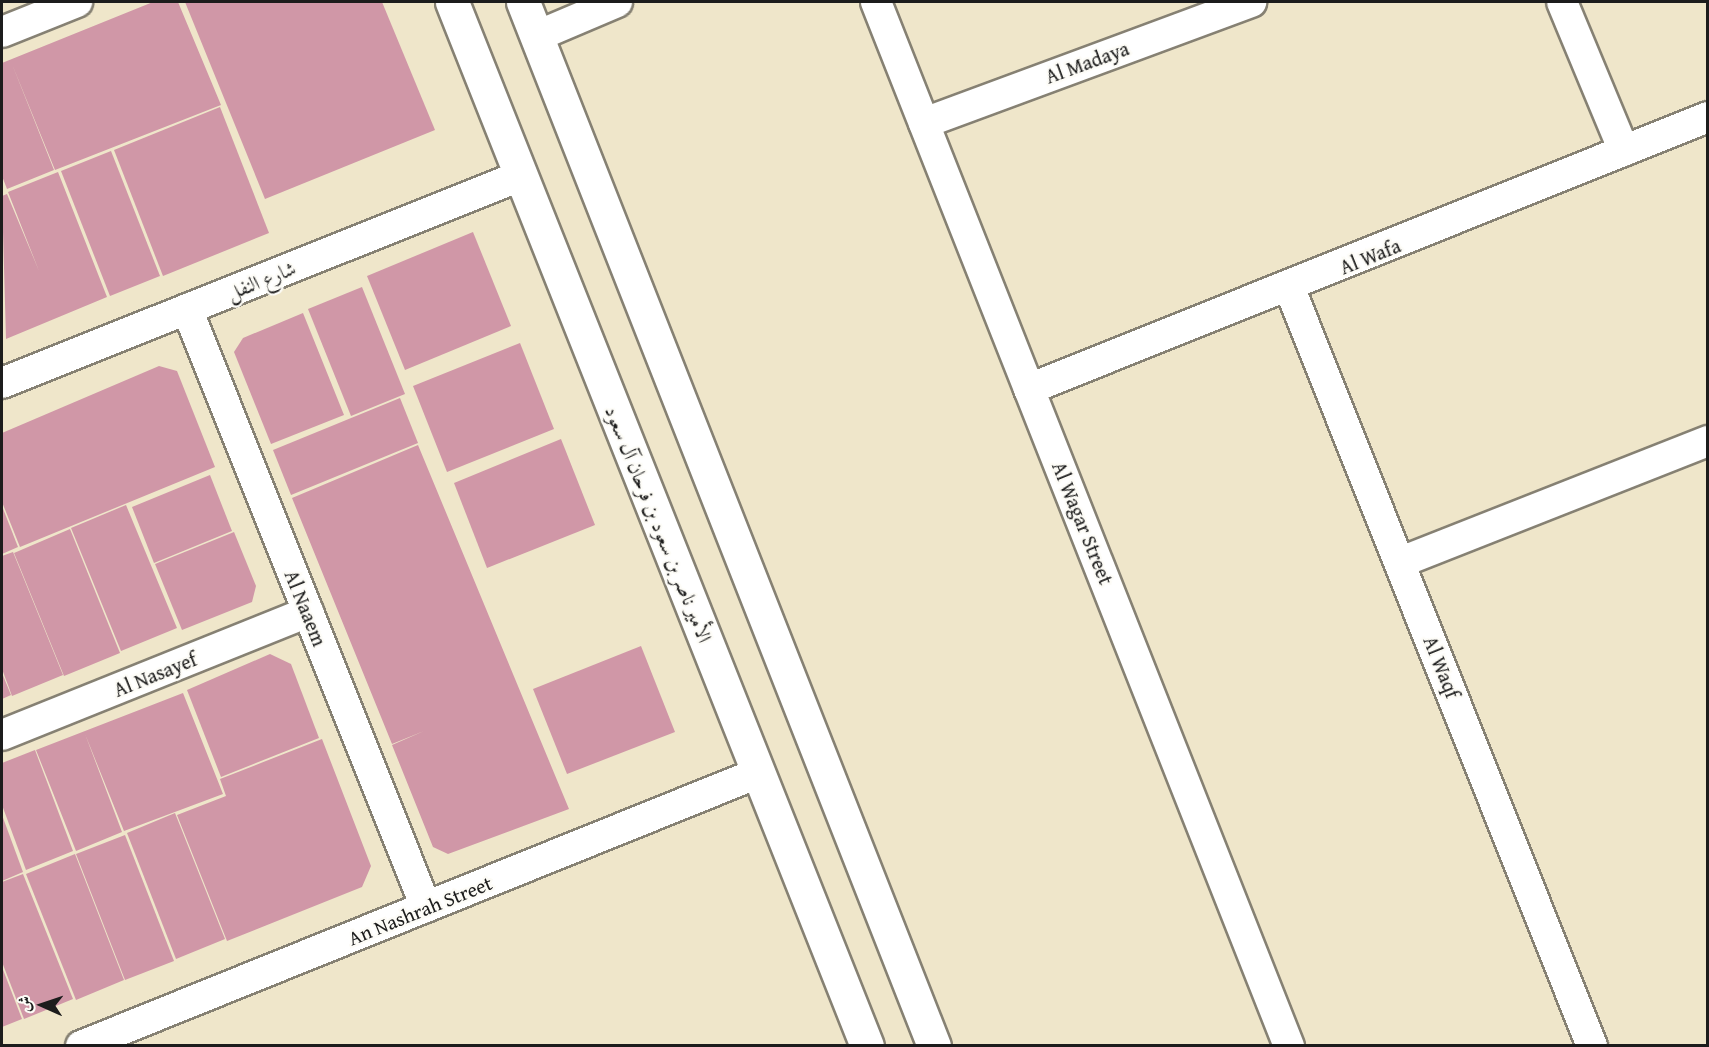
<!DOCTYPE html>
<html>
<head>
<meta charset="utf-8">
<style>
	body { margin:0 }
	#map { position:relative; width:1709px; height:1047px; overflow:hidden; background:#efe6ca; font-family:"Gentium Book Plus",Amiri,serif }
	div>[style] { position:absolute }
	.building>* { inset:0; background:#d097a7 }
	.roads { filter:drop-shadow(2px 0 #868173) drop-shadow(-2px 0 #868173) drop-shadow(0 2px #868173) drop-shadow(0 -2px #868173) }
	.street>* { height:30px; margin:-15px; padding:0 15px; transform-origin:15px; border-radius:15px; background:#fff }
	.secondary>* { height:33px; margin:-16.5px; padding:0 16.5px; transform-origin:16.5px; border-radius:16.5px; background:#fff }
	span { translate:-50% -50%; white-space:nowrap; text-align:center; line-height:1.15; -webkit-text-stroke:4.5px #fdfcf7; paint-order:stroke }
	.street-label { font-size:20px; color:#1c1c1c }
	.frame { position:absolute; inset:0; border:3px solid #1c1c1c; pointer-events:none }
	.north { position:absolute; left:12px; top:975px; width:60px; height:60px; -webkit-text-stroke:4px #fdfcf7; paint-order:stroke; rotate:273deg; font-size:16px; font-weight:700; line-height:24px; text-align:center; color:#1c1c1c }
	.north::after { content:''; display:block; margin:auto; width:21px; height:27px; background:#1c1c1c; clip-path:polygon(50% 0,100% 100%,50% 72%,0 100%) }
</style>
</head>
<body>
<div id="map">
	<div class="building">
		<i style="clip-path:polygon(153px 2px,178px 2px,221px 105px,55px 170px,12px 64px,54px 170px,7px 189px,2px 176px,2px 63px)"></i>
		<i style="clip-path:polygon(185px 2px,382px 2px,435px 130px,265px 199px)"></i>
		<i style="clip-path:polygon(220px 107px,269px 233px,163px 276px,114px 150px)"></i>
		<i style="clip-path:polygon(111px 151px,160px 276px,110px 296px,61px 171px)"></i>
		<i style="clip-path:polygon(58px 172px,107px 297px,6px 339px,2px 196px,7px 194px,39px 271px,8px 192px)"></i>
		<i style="clip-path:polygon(473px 232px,511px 326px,405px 370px,367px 276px)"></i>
		<i style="clip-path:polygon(362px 287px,405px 394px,351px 416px,308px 309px)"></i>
		<i style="clip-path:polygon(303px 313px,344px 415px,271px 444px,234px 352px,243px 338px)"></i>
		<i style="clip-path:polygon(520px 343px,554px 429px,447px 472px,413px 386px)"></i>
		<i style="clip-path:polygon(159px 366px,177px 371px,215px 467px,20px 547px,2px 502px,2px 433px)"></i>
		<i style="clip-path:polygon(400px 398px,418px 443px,291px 495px,273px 450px)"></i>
		<i style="clip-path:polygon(561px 439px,595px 525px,487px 568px,454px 483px)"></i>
		<i style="clip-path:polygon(418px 445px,569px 809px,448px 854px,433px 847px,392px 745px,424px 731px,392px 744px,292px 498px)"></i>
		<i style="clip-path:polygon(210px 475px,232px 531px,154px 563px,132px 507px)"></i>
		<i style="clip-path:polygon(126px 505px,177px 628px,121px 651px,71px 528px)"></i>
		<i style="clip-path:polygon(2px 506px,18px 547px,2px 554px)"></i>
		<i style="clip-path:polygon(70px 529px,120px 653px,64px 676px,14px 553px)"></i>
		<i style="clip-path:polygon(234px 532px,256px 586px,252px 602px,182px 630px,155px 564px)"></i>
		<i style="clip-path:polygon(13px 552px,63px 675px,12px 696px,2px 669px,2px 556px)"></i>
		<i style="clip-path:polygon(641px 646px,675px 732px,567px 774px,533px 689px)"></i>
		<i style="clip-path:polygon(270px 654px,291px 664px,319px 738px,221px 777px,187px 690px)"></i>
		<i style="clip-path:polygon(2px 673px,11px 695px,2px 699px)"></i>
		<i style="clip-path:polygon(183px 693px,223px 794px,124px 831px,85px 734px,122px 832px,76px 851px,36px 750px)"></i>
		<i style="clip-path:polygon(322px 739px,371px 866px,362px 887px,227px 941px,177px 815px,226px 796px,220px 779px)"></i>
		<i style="clip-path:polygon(35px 750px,73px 851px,26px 870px,2px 805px,2px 763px)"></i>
		<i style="clip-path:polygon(175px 813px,225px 939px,176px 959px,127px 833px)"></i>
		<i style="clip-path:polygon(2px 815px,23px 872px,2px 881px)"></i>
		<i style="clip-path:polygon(125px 835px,174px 961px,125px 980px,76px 854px)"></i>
		<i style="clip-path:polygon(75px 854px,124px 980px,76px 1000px,26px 874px)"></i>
		<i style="clip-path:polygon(23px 874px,73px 999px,24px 1019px,2px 962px,2px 882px)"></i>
		<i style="clip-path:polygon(2px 967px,22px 1019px,2px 1027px)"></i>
	</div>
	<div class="roads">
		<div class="street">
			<i style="left:876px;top:2px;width:1123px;rotate:68.42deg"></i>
			<i style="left:1562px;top:2px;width:161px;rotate:67.4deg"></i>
			<i style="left:2px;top:32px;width:81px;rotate:-21.8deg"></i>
			<i style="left:537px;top:36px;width:87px;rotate:-23deg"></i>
			<i style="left:924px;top:123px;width:349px;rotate:-20.3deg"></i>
			<i style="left:1290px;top:289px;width:815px;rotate:68.25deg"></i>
			<i style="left:187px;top:309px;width:644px;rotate:68.22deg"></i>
			<i style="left:2px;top:383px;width:558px;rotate:-21.78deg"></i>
			<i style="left:1029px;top:389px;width:731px;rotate:-21.83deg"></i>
			<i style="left:1401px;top:562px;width:330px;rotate:-21.5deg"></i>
			<i style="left:2px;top:735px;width:330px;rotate:-21.9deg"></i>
			<i style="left:81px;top:1046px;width:730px;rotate:-21.96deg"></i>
		</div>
		<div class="secondary">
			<i style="left:452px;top:2px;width:1123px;rotate:68.32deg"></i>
			<i style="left:523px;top:2px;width:1122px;rotate:68.51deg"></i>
		</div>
	</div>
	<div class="street-label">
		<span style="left:1087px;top:62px;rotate:-20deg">Al Madaya</span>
		<span style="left:1370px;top:256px;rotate:-22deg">Al Wafa</span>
		<span style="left:261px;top:280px;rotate:-22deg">شارع النفل</span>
		<span style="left:1083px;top:523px;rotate:68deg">Al Wagar Street</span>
		<span style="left:659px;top:524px;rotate:68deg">الأمير ناصر بن سعود بن فرحان آل سعود</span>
		<span style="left:306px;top:608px;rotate:68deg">Al Naaem</span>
		<span style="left:1442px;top:667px;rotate:68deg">Al Waqf</span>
		<span style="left:155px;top:674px;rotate:-22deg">Al Nasayef</span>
		<span style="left:420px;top:910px;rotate:-22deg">An Nashrah Street</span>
	</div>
	<div class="frame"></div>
	<div class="north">ش</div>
</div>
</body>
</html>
